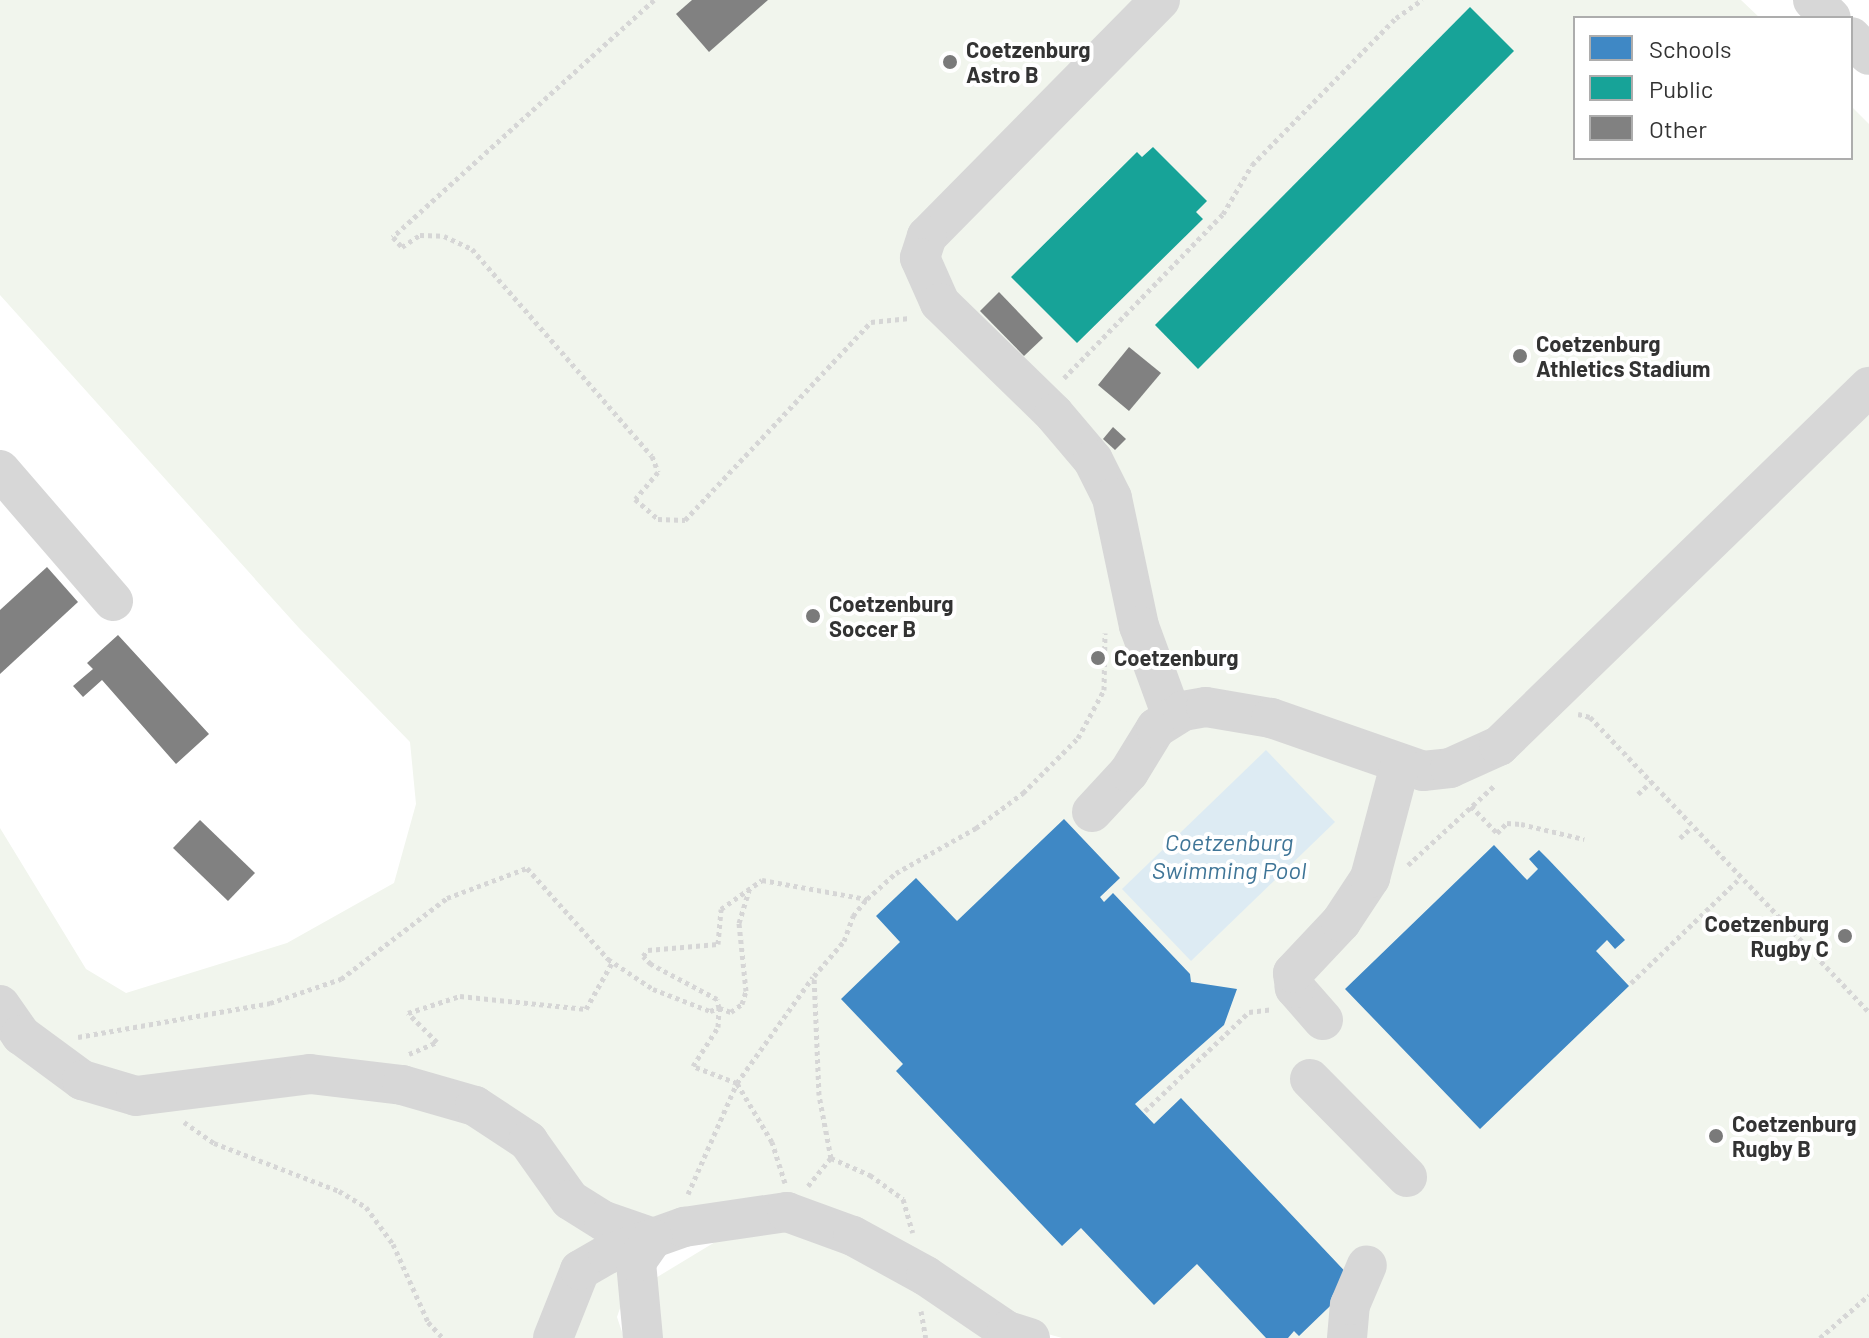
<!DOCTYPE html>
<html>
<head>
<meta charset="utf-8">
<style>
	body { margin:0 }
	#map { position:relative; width:1869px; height:1338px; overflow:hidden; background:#fff; font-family:Barlow,sans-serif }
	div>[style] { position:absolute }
	.green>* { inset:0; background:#f1f5ed }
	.water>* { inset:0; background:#ddebf3 }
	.schools>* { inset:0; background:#3f88c5 }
	.public>* { inset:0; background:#17a398 }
	.building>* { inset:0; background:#818181 }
	.path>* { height:5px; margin-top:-2.5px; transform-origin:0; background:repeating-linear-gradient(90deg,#d6d6d6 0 4px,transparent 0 8px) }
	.minor>* { height:40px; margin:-20px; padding:0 20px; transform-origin:20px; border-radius:20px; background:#d7d7d7 }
	.dots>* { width:22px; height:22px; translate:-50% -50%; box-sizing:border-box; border:4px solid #fff; border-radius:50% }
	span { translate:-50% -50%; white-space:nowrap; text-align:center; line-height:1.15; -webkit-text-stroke:8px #fff; paint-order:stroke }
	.poi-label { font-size:22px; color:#333; font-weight:700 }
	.left { translate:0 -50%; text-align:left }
	.right { translate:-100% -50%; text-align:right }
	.water-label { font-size:24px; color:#3f7597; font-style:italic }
	.legend { position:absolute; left:1573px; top:16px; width:280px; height:144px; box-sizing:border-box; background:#fff; border:2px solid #adadad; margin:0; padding:10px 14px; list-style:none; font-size:24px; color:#333 }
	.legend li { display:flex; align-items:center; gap:16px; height:40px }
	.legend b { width:40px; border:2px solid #adadad }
</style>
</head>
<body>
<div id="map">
	<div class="green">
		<i style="clip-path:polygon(0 0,1741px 0,1760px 18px,1575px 18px,1575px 158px,1851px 158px,1851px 106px,1869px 124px,1869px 1338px,1062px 1338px,1016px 1325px,839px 1212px,648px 1226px,617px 1317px,624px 1338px,0 1338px,0 828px,86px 969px,126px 993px,287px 943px,394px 883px,416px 804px,410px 742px,299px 628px,0 295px)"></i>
		<i style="clip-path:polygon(760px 1227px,843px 1240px,988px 1338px,653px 1338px,654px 1279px,725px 1236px)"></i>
	</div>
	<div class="water">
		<i style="clip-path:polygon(1266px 750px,1335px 822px,1191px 961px,1122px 889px)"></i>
	</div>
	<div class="schools">
		<i style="clip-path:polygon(1064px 819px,1120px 878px,1100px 897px,1104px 902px,1113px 893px,1190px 974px,1191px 982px,1237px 989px,1224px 1025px,1135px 1104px,1154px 1124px,1181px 1098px,1355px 1282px,1299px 1336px,1294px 1331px,1288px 1338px,1266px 1338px,1197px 1264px,1154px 1305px,1081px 1228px,1062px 1246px,896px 1071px,903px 1064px,841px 999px,900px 942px,876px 916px,916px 878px,957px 921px)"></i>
		<i style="clip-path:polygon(1494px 845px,1527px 880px,1538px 869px,1529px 859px,1539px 850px,1548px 859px,1625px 940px,1615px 949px,1607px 940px,1596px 951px,1629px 986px,1480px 1129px,1345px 989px)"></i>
	</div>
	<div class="public">
		<i style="clip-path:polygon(1470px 7px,1514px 51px,1198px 369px,1155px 325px)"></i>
		<i style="clip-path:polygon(1153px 147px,1207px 201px,1196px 212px,1203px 219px,1077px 343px,1011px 277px,1137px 152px,1142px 157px)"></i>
	</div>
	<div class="building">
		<i style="clip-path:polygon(692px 0,768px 0,709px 52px,676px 14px)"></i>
		<i style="clip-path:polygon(999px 292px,1043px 338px,1024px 356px,980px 311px)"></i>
		<i style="clip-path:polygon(1129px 347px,1161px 373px,1129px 411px,1098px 385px)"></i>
		<i style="clip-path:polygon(1113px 427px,1126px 439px,1115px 450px,1103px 439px)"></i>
		<i style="clip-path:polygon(47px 567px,78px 602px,0 674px,0 610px)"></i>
		<i style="clip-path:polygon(118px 635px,209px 734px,176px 764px,102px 680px,83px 697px,73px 686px,93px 669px,87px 663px)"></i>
		<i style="clip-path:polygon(200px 820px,255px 873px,228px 901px,173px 848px)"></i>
	</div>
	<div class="path">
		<i style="left:654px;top:0;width:353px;rotate:137.8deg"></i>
		<i style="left:393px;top:237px;width:13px;rotate:48deg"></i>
		<i style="left:402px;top:247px;width:22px;rotate:-34deg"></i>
		<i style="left:420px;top:235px;width:24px;rotate:2deg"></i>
		<i style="left:444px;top:236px;width:31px;rotate:25deg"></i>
		<i style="left:472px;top:249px;width:274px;rotate:49deg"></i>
		<i style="left:652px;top:456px;width:17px;rotate:69deg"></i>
		<i style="left:658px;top:472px;width:35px;rotate:130deg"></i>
		<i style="left:635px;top:499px;width:30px;rotate:41deg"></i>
		<i style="left:658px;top:519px;width:27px;rotate:2deg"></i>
		<i style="left:685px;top:520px;width:272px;rotate:-46.8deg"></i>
		<i style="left:871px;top:322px;width:39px;rotate:-6deg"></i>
		<i style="left:1064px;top:378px;width:228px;rotate:-45.9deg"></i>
		<i style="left:1223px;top:214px;width:57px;rotate:-59.4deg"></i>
		<i style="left:1252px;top:165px;width:206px;rotate:-45.6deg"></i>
		<i style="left:1396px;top:18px;width:32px;rotate:-35deg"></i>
		<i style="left:1578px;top:714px;width:12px;rotate:14deg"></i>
		<i style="left:1590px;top:717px;width:406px;rotate:46.6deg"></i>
		<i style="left:1638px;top:794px;width:18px;rotate:-43deg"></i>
		<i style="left:1471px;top:806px;width:37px;rotate:46deg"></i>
		<i style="left:1497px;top:833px;width:14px;rotate:-45deg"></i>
		<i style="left:1507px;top:823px;width:14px;rotate:4deg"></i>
		<i style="left:1521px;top:824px;width:65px;rotate:13.4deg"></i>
		<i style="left:1680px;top:838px;width:16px;rotate:-43deg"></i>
		<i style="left:1408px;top:865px;width:118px;rotate:-42.6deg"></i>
		<i style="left:1631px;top:983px;width:151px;rotate:-43.9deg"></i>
		<i style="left:78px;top:1037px;width:195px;rotate:-10deg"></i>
		<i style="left:270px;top:1003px;width:75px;rotate:-18.7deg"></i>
		<i style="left:341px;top:979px;width:133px;rotate:-37.4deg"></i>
		<i style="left:447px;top:898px;width:85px;rotate:-20.6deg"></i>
		<i style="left:527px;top:868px;width:122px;rotate:48.3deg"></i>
		<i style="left:608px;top:959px;width:54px;rotate:33.7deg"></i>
		<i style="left:653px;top:989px;width:61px;rotate:21.1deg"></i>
		<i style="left:710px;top:1011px;width:9px;rotate:-18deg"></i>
		<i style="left:719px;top:1008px;width:9px;rotate:-103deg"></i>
		<i style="left:717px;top:999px;width:75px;rotate:-152.1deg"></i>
		<i style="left:651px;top:964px;width:11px;rotate:-135deg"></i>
		<i style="left:643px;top:956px;width:8px;rotate:-50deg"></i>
		<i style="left:648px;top:950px;width:70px;rotate:-4.9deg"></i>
		<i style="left:718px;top:944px;width:35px;rotate:-85deg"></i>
		<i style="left:721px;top:909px;width:50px;rotate:-35.3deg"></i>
		<i style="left:762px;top:880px;width:107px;rotate:10.3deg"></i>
		<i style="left:409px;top:1054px;width:30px;rotate:-23deg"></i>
		<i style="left:437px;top:1042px;width:41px;rotate:-135deg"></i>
		<i style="left:408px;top:1013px;width:55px;rotate:-18.1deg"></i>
		<i style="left:460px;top:996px;width:127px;rotate:5.9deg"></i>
		<i style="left:586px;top:1009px;width:55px;rotate:-60.6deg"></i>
		<i style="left:1145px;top:1111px;width:144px;rotate:-43.6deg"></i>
		<i style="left:1249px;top:1012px;width:23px;rotate:-7deg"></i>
		<i style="left:184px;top:1122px;width:37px;rotate:35deg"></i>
		<i style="left:214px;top:1143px;width:134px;rotate:21deg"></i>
		<i style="left:339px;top:1191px;width:31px;rotate:31deg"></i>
		<i style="left:366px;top:1207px;width:46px;rotate:53.9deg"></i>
		<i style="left:393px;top:1244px;width:85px;rotate:65.8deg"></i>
		<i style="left:428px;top:1322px;width:22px;rotate:47deg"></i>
		<i style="left:831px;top:1158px;width:43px;rotate:23.6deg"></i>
		<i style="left:870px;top:1175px;width:41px;rotate:36deg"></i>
		<i style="left:903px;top:1199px;width:35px;rotate:74deg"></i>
		<i style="left:785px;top:1183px;width:43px;rotate:-107.6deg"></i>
		<i style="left:772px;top:1142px;width:69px;rotate:-120.7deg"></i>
		<i style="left:737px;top:1083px;width:130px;rotate:-54.4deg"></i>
		<i style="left:808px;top:1186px;width:36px;rotate:-51deg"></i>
		<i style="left:831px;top:1158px;width:64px;rotate:-100.8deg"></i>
		<i style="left:819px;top:1095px;width:119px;rotate:-92.4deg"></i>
		<i style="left:814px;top:976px;width:46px;rotate:-49.4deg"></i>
		<i style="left:844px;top:941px;width:27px;rotate:-70deg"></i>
		<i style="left:853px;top:916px;width:22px;rotate:-51deg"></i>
		<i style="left:867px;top:899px;width:39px;rotate:-42deg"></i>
		<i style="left:896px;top:873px;width:92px;rotate:-29.4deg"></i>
		<i style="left:976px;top:828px;width:59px;rotate:-36.7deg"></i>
		<i style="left:1023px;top:793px;width:78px;rotate:-45deg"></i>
		<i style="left:1078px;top:738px;width:55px;rotate:-61.6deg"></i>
		<i style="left:1104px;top:690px;width:57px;rotate:-89deg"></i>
		<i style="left:688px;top:1194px;width:121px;rotate:-66.2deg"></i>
		<i style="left:737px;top:1083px;width:47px;rotate:-158.9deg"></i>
		<i style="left:693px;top:1066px;width:46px;rotate:-57.3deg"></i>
		<i style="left:718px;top:1027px;width:19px;rotate:-87deg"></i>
		<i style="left:719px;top:1008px;width:13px;rotate:18deg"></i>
		<i style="left:731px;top:1012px;width:14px;rotate:-36deg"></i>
		<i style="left:742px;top:1004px;width:14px;rotate:-73deg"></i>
		<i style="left:746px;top:991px;width:68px;rotate:-95.9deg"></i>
		<i style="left:739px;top:923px;width:34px;rotate:-73deg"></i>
		<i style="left:921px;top:1311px;width:27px;rotate:80deg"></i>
		<i style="left:1820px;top:1338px;width:65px;rotate:-41.3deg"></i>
	</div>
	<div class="minor">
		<i style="left:1160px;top:0;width:332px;rotate:134.6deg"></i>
		<i style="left:927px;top:236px;width:23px;rotate:108deg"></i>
		<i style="left:920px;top:258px;width:49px;rotate:66deg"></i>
		<i style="left:940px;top:303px;width:159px;rotate:44.2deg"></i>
		<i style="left:1054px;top:414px;width:60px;rotate:49.7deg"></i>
		<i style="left:1093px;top:460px;width:42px;rotate:63.4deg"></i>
		<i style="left:1112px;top:498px;width:131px;rotate:78.1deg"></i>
		<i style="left:1139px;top:626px;width:96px;rotate:69.9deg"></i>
		<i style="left:1813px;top:0;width:25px;rotate:45deg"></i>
		<i style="left:1851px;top:37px;width:25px;rotate:45deg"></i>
		<i style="left:0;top:470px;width:173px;rotate:49.2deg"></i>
		<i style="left:1092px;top:812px;width:54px;rotate:-47.2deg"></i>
		<i style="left:1129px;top:772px;width:52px;rotate:-58.5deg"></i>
		<i style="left:1156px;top:728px;width:32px;rotate:-32deg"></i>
		<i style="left:1183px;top:711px;width:23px;rotate:-10deg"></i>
		<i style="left:1206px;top:707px;width:66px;rotate:9.6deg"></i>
		<i style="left:1271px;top:718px;width:161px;rotate:19.2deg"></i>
		<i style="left:1423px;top:771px;width:27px;rotate:-6deg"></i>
		<i style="left:1450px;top:768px;width:54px;rotate:-24.2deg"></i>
		<i style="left:1499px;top:746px;width:516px;rotate:-44.14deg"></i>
		<i style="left:0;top:1005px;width:37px;rotate:55deg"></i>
		<i style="left:21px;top:1035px;width:76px;rotate:36.4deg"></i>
		<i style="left:82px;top:1080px;width:56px;rotate:16.5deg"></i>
		<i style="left:136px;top:1096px;width:175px;rotate:-7.2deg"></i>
		<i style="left:310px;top:1074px;width:93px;rotate:6.8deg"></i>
		<i style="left:402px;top:1085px;width:76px;rotate:16deg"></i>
		<i style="left:475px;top:1106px;width:64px;rotate:33.4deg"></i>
		<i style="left:528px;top:1141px;width:72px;rotate:54.6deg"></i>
		<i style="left:570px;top:1200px;width:40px;rotate:32deg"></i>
		<i style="left:604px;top:1221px;width:52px;rotate:19.1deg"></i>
		<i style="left:1323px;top:1020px;width:43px;rotate:-131.2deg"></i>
		<i style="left:1295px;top:988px;width:15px;rotate:-98deg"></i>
		<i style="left:1293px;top:973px;width:70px;rotate:-46.7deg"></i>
		<i style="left:1341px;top:922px;width:53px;rotate:-56.6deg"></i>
		<i style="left:1370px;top:878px;width:117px;rotate:-75.1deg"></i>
		<i style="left:1310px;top:1079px;width:138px;rotate:45.3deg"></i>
		<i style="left:553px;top:1338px;width:73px;rotate:-68.3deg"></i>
		<i style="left:580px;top:1270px;width:32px;rotate:-30deg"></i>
		<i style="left:608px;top:1254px;width:81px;rotate:-19.6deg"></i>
		<i style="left:684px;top:1227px;width:104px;rotate:-8.3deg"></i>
		<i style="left:787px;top:1212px;width:70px;rotate:20deg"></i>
		<i style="left:853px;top:1236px;width:83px;rotate:28.7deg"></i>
		<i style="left:926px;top:1276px;width:98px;rotate:34.2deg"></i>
		<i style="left:1007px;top:1331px;width:24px;rotate:17deg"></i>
		<i style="left:643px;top:1338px;width:76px;rotate:-95.3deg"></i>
		<i style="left:636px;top:1262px;width:29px;rotate:-55deg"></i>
		<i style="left:1347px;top:1338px;width:33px;rotate:-85deg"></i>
		<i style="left:1350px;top:1305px;width:43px;rotate:-67deg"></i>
	</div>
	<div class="dots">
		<i style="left:950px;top:62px;background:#7a7a7a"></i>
		<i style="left:1520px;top:356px;background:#7a7a7a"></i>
		<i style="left:813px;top:616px;background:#7a7a7a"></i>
		<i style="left:1098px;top:658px;background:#7a7a7a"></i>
		<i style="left:1845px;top:936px;background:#7a7a7a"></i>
		<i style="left:1716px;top:1136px;background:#7a7a7a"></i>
	</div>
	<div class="poi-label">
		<span class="left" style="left:966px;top:62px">Coetzenburg<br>Astro B</span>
		<span class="left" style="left:1536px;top:356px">Coetzenburg<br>Athletics Stadium</span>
		<span class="left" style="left:829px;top:616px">Coetzenburg<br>Soccer B</span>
		<span class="left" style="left:1114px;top:658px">Coetzenburg</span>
		<span class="right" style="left:1829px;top:936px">Coetzenburg<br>Rugby C</span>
		<span class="left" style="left:1732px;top:1136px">Coetzenburg<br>Rugby B</span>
	</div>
	<div class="water-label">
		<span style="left:1229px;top:856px">Coetzenburg<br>Swimming Pool</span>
	</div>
	<ul class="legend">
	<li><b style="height:22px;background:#3f88c5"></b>Schools</li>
	<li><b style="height:22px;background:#17a398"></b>Public</li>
	<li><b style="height:22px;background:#818181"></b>Other</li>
	</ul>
</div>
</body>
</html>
